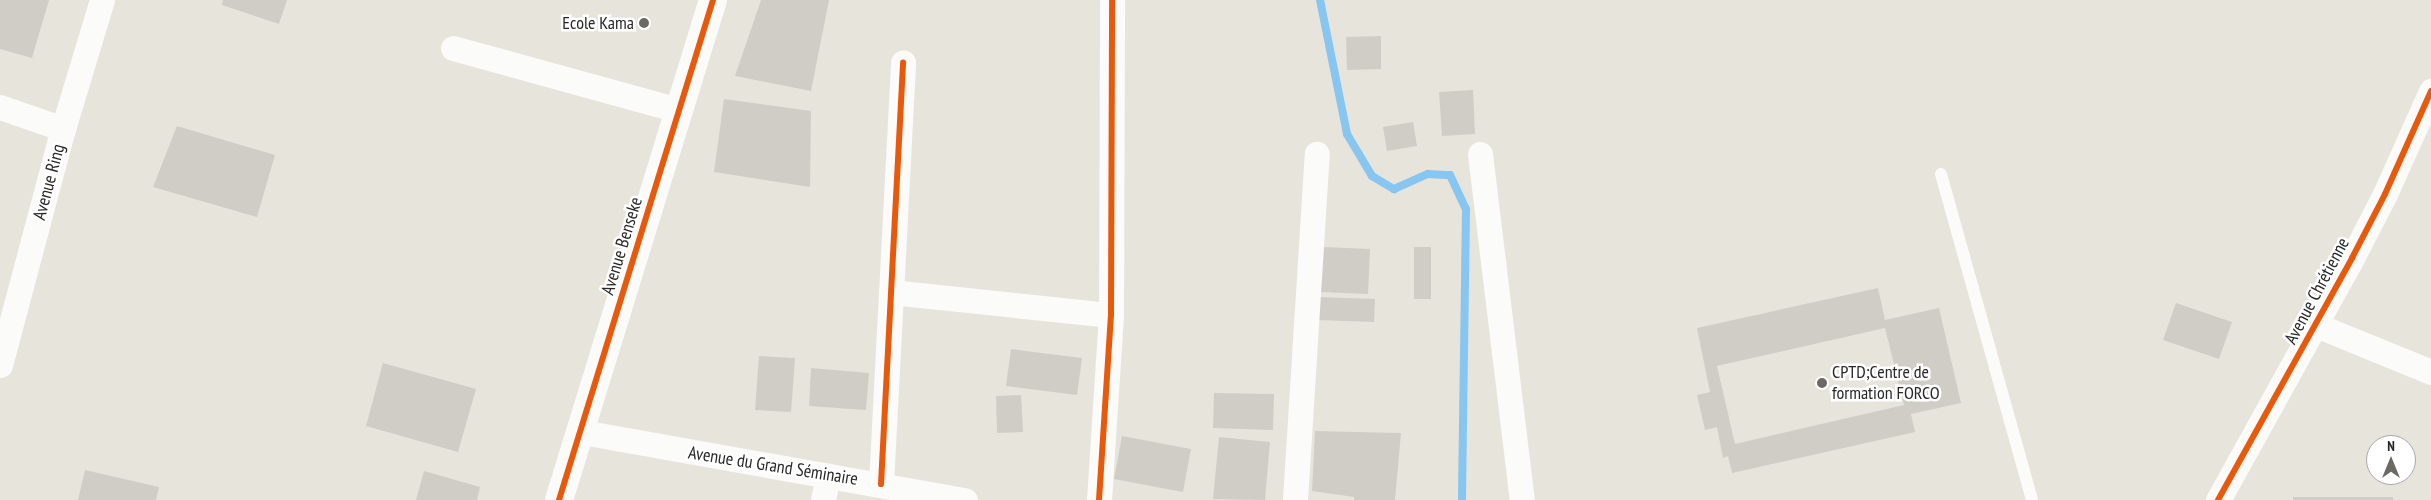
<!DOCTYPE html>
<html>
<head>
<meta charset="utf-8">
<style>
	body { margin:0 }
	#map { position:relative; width:2431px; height:500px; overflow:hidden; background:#e7e4db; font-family:"PT Sans Narrow",sans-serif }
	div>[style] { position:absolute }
	.stream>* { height:8px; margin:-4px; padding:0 4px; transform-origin:4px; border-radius:4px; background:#86c6f1 }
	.building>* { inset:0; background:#d0cdc7 }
	.service>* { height:12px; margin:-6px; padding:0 6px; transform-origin:6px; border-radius:6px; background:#fbfbfa }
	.minor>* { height:25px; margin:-12.5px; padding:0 12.5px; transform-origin:12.5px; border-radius:12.5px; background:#fbfbfa }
	.tertiary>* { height:28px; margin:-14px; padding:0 14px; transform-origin:14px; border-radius:14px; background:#fbfbfa }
	.cycleway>* { height:6px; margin:-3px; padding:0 3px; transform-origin:3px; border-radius:3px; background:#e8590c }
	.dots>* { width:14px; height:14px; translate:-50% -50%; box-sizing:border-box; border:2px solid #fff; border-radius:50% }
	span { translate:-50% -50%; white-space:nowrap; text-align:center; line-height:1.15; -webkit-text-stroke:5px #fff; paint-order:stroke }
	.poi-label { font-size:18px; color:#272727 }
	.right { translate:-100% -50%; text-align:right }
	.left { translate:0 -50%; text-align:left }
	.street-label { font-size:18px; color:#272727 }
	.north { position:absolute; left:2366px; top:435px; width:50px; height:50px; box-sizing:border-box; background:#fff; border:1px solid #a9a9a9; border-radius:50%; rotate:0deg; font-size:14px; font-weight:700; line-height:20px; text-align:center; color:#272727 }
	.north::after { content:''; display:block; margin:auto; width:18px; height:22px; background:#6a6966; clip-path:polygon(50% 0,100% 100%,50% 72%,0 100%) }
</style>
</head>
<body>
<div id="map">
	<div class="stream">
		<i style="left:1320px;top:0;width:137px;rotate:78.6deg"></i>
		<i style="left:1347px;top:134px;width:49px;rotate:59.2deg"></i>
		<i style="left:1372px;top:176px;width:26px;rotate:31deg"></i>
		<i style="left:1394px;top:189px;width:37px;rotate:-24deg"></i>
		<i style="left:1428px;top:174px;width:22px;rotate:3deg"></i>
		<i style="left:1450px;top:175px;width:38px;rotate:65deg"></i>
		<i style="left:1466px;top:209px;width:291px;rotate:90.8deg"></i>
	</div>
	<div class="building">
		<i style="clip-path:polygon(0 0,49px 0,32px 58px,0 49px)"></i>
		<i style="clip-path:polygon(223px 0,287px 0,279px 24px,222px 5px)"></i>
		<i style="clip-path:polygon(761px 0,829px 0,811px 91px,735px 76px)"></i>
		<i style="clip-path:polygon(1381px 36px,1381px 69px,1347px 70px,1346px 37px)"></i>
		<i style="clip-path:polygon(1473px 90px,1475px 134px,1442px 136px,1439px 92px)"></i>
		<i style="clip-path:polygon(724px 99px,811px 111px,810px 187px,714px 172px)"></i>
		<i style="clip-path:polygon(1413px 122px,1417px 146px,1387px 151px,1383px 127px)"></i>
		<i style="clip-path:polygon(177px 126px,275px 155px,257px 217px,153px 187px)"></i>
		<i style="clip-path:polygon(1322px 247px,1370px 249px,1368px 294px,1319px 292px)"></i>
		<i style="clip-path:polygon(1414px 247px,1431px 247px,1431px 299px,1414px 299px)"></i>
		<i style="clip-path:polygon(evenodd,1878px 288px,1885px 320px,1939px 308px,1961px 403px,1911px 414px,1915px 432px,1732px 473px,1728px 456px,1723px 458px,1717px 427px,1705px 430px,1697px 395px,1710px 392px,1697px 328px,1878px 288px,1885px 328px,1904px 405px,1735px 444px,1717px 366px,1885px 328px)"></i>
		<i style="clip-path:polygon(1317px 297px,1375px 299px,1374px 322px,1316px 320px)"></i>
		<i style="clip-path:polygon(2176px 303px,2232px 322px,2219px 359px,2163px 340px)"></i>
		<i style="clip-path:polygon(1011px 349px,1082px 358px,1077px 395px,1006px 386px)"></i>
		<i style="clip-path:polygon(759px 356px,795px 358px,791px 412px,755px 410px)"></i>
		<i style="clip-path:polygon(383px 363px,476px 389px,458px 452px,366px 426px)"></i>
		<i style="clip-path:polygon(811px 368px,869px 373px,866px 410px,809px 406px)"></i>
		<i style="clip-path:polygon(1214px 393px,1274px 394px,1273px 430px,1213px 428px)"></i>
		<i style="clip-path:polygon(1021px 395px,1023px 432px,997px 433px,996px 396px)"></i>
		<i style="clip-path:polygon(1315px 431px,1401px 433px,1395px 500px,1354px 500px,1354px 497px,1312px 491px)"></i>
		<i style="clip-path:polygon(1122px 436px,1191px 449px,1183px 492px,1114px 479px)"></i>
		<i style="clip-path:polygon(1219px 437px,1270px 442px,1265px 500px,1213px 499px)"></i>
		<i style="clip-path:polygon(85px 470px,159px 487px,156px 500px,78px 500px)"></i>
		<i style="clip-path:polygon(424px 471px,480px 487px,477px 500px,416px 500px)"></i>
		<i style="clip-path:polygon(2293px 497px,2393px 497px,2393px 500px,2293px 500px)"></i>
	</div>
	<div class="service">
		<i style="left:1941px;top:174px;width:338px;rotate:74.4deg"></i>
	</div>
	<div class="minor">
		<i style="left:453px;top:48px;width:233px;rotate:15.4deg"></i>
		<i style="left:0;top:107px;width:67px;rotate:19.2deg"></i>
		<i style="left:1480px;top:154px;width:349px;rotate:83.1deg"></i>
		<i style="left:891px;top:292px;width:221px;rotate:6deg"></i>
		<i style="left:2316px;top:325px;width:124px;rotate:22.2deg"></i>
		<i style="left:0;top:365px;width:244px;rotate:-75.1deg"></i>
		<i style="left:63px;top:129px;width:135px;rotate:-73.2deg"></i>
		<i style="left:582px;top:432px;width:389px;rotate:10.1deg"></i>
		<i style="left:881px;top:484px;width:422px;rotate:-87deg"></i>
		<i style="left:823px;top:500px;width:25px;rotate:-79deg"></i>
		<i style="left:1099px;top:500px;width:185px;rotate:-86.3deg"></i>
		<i style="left:1111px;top:315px;width:315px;rotate:-89.8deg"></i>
		<i style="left:1295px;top:500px;width:347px;rotate:-86.4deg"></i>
		<i style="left:2218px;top:500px;width:277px;rotate:-61deg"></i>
		<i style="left:2352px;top:258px;width:72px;rotate:-62.7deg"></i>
		<i style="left:2385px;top:194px;width:113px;rotate:-65.9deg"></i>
	</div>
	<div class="tertiary">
		<i style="left:559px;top:500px;width:523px;rotate:-72.88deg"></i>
	</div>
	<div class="cycleway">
		<i style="left:881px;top:484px;width:422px;rotate:-87deg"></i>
		<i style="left:559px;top:500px;width:523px;rotate:-72.88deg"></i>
		<i style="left:1099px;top:500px;width:185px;rotate:-86.3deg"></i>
		<i style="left:1111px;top:315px;width:315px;rotate:-89.8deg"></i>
		<i style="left:2218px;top:500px;width:277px;rotate:-61deg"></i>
		<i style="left:2352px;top:258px;width:72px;rotate:-62.7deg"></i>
		<i style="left:2385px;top:194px;width:113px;rotate:-65.9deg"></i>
	</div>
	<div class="dots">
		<i style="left:644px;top:23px;background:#6a6966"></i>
		<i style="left:1822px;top:383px;background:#6a6966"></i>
	</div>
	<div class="poi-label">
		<span class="right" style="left:634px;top:23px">Ecole Kama</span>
		<span class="left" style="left:1832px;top:383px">CPTD;Centre de<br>formation FORCO</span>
	</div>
	<div class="street-label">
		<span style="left:49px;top:182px;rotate:-75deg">Avenue Ring</span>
		<span style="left:622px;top:246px;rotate:-73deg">Avenue Benseke</span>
		<span style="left:2317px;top:291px;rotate:-62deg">Avenue Chrétienne</span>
		<span style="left:773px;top:466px;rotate:9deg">Avenue du Grand Séminaire</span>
	</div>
	<div class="north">N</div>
</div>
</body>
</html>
